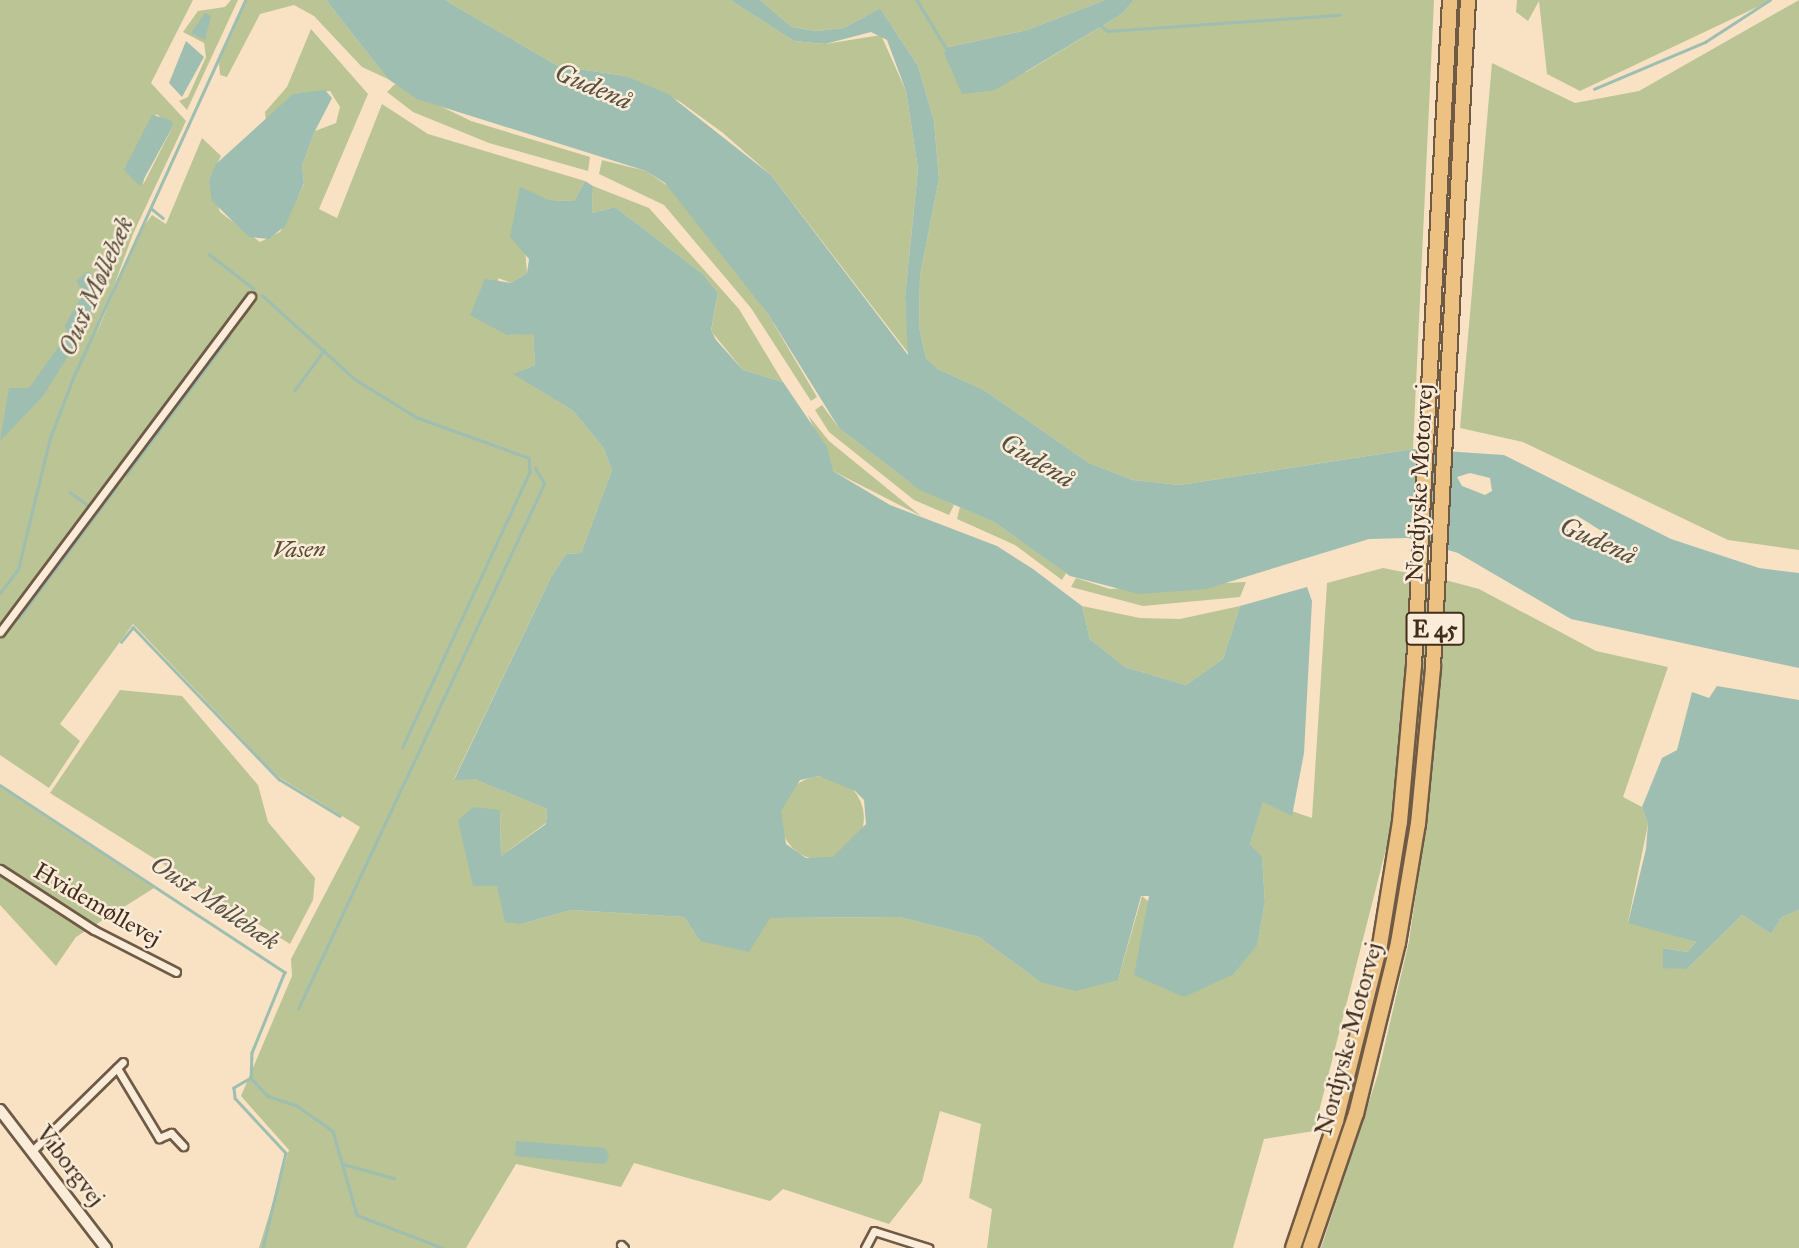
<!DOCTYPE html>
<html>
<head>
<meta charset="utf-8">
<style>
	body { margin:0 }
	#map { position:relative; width:1799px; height:1248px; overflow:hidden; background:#f8e2c3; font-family:"IM FELL Great Primer",serif }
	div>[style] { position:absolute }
	.green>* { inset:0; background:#bbc495 }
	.round { border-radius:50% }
	.water>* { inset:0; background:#9dbeb0 }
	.stream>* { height:2.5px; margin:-1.25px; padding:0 1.25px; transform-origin:1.25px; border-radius:1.25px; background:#9dbeb0 }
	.roads { filter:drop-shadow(2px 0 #6f5a46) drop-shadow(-2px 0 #6f5a46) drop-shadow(0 2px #6f5a46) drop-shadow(0 -2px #6f5a46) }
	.minor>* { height:7px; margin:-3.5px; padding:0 3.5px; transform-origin:3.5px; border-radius:3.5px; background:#faecd8 }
	.tertiary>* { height:10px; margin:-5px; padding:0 5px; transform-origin:5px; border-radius:5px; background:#faecd8 }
	.motorway>* { height:14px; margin:-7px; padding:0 7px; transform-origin:7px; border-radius:7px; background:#ecc182 }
	span { translate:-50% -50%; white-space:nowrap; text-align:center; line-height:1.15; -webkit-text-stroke:5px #faecd8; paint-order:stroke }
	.shield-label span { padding:2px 5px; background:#faecd8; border:2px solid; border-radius:5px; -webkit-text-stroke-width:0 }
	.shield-label { font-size:23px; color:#412d1d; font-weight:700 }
	.street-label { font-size:24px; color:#412d1d }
	.park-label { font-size:24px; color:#594b35; font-style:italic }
	.water-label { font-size:26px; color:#585142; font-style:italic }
</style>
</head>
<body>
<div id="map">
	<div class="green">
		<i style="clip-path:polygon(evenodd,0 0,193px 0,151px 83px,186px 121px,133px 234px,96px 335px,138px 234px,152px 215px,166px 224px,202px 138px,221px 156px,209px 180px,220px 212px,260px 242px,280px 232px,304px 184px,302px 166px,315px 131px,336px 123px,340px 107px,330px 91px,294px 94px,266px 122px,265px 112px,287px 87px,311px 29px,368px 94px,319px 209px,337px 218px,382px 104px,428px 134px,585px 181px,574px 201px,550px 200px,520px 188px,527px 273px,511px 283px,498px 278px,507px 335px,533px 333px,535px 365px,514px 374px,572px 410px,603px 447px,612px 470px,581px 553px,566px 554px,551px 577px,454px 779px,474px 779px,547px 809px,546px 823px,501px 856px,500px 810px,497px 886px,521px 924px,571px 910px,684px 917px,700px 941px,769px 918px,899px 917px,979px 937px,1040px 982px,1118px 980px,1142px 896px,1234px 974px,1257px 944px,1265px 902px,1262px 858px,1250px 844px,1263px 801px,1312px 818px,1327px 583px,1383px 568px,1449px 581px,1479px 589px,1596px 651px,1668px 667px,1623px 797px,1642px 807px,1648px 824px,1628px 922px,1696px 942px,1687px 952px,1663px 948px,1687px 969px,1742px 915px,1771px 934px,1782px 917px,1799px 910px,1799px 1248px,1321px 1248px,1378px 1074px,1409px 941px,1421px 858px,1387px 845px,1314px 1131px,1264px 1139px,1233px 1248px,987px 1248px,992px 1209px,969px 1198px,981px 1124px,940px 1111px,922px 1182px,889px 1224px,783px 1189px,770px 1201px,634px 1163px,621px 1187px,516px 1164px,466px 1248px,259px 1248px,289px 1150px,241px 1096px,292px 976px,291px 959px,360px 827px,277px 776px,133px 624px,60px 724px,80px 741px,49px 788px,0 755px,0 0,156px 114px,173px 126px,143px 185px,156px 114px)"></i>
		<i style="clip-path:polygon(231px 0,238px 0,187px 110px,179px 101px,188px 97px,206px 57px,204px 43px,183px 32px,198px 11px,225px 7px)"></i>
		<i style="clip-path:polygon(246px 0,326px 0,388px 79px,362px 67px,314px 16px,294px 5px,260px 14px,227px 77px,220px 75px,219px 62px)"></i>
		<i style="clip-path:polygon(445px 0,730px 0,794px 41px,825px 44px,881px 35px,906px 91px,918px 169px,905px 297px,909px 354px,771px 175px,723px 133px,679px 101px,626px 76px,558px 66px)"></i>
		<i style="clip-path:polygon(760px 0,1105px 0,1027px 30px,949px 47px,1026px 72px,1122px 14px,1134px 0,1434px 0,1413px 449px,1180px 485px,1133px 480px,1089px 463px,984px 390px,938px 369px,926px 358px,919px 327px,920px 276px,939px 179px,934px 121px,918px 66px,880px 8px,844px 28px,816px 31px,792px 27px)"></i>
		<i style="clip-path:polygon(1517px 0,1772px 0,1580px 91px,1547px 74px,1539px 1px,1528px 21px,1516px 12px)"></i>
		<i style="clip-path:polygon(1799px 0,1799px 550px,1728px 540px,1523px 442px,1460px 428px,1492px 63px,1575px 103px,1639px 91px)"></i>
		<i style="clip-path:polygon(395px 84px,471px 121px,590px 157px,588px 171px,489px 143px,413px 112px,387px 92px)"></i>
		<i style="clip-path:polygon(602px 160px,646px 171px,678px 193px,768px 314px,817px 397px,811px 401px,751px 308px,664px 205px,599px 174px)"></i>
		<i style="clip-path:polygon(593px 186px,649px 208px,739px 309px,783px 382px,743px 370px,711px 331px,718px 293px,703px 274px,615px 207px,592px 213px)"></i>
		<i style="clip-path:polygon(822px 405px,839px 428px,911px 483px,954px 505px,949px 515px,914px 500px,829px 432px,815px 410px)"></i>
		<i style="clip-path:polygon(808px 415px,829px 441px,921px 516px,833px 471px)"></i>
		<i style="clip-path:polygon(960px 507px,994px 522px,1066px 573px,1062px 580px,1015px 545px,957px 519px)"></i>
		<i style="clip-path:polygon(1076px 578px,1110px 589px,1246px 582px,1240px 597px,1143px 606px,1071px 587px)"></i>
		<i style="clip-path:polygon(1082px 606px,1140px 618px,1180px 619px,1240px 606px,1223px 659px,1186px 685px,1125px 667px,1090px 639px)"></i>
		<i style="clip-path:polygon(120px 690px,182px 696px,258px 785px,268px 822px,315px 878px,313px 900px,290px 944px,50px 793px)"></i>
		<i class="round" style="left:780px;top:776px;width:84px;height:84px"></i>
		<i style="clip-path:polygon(0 787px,154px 888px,76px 937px,56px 966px,0 905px)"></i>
	</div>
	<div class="water">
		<i style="clip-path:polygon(evenodd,326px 0,445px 0,558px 66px,626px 76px,668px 94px,771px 175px,908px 355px,905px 297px,918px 169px,906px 91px,887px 40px,871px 32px,825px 44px,794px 41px,730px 0,760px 0,792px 27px,816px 31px,844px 28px,880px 8px,918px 66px,934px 121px,939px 179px,920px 276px,919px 327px,926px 358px,938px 369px,984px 390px,1089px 463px,1133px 480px,1180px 485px,1413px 449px,1504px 455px,1671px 539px,1759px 568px,1799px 573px,1799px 668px,1571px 619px,1458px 553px,1408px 538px,1369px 539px,1206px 589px,1139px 594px,1070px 576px,994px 522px,920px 490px,839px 428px,768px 314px,665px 183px,646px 171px,417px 99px,388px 79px,326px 0,1470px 473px,1490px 478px,1492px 491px,1485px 495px,1462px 486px,1457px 477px,1470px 473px,326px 0,1576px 515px,1603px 532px,1603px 541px,1572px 541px,1564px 520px,1576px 515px)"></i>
		<i style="clip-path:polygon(1105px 0,1134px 0,1122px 14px,995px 90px,962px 94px,944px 53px,949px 47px,1027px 30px)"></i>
		<i style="clip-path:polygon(205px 13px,211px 16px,205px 40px,191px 33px)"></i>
		<i style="clip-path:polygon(186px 41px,204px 57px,182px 97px,169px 83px)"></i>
		<i style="clip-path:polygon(325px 90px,332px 98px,315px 131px,302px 166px,304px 183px,285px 226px,269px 239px,249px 237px,212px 201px,209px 180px,216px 164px,293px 94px)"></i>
		<i style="clip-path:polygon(152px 115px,171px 120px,173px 126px,140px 186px,124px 170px)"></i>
		<i style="clip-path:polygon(evenodd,585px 181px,593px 186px,592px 213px,615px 207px,703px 274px,718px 293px,711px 330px,716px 340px,743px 370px,783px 382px,827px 447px,833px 471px,890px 505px,997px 546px,1033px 569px,1082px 606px,1090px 639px,1125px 667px,1186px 685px,1223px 659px,1240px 606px,1307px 587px,1312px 601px,1304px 753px,1292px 816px,1263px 802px,1250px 844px,1262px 857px,1265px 902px,1257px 945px,1234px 974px,1184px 997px,1134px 975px,1149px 896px,1141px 896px,1118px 980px,1076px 991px,1040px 982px,979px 937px,899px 917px,770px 918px,749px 952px,700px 941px,684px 917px,571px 910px,521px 924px,505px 922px,497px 886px,473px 886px,458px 821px,473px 807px,500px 810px,501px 856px,546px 824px,547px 809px,474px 779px,454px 780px,551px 577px,566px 554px,581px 553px,612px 470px,603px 447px,572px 410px,513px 374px,535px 365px,533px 334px,507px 335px,470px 315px,485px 279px,511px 283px,527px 273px,529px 259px,510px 237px,520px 187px,550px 200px,574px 201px,585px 181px,819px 776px,855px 791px,864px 800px,866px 824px,833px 857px,806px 858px,786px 844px,781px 811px,800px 780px,819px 776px)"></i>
		<i style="clip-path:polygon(88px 271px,103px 285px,87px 326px,43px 396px,0 441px,9px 388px,29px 388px,67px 335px,65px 325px,84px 292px,76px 281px)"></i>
		<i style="clip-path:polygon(1717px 686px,1799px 700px,1799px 910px,1782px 917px,1771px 934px,1742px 915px,1687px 969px,1663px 968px,1663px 948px,1687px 952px,1696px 942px,1628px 923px,1646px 849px,1648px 824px,1642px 807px,1662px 758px,1677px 750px,1692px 692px,1709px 698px)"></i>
		<i style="clip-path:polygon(516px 1141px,605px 1148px,609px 1157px,605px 1164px,515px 1156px)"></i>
	</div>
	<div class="stream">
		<i style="left:917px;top:0;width:60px;rotate:58.7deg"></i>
		<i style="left:1100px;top:25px;width:10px;rotate:37deg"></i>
		<i style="left:1108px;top:31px;width:232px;rotate:-4deg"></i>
		<i style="left:1594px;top:89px;width:121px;rotate:-22.9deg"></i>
		<i style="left:1705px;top:42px;width:77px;rotate:-32.9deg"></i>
		<i style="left:152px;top:209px;width:14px;rotate:39deg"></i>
		<i style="left:209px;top:254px;width:56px;rotate:37.7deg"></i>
		<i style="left:262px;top:295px;width:125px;rotate:42.1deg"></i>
		<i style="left:355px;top:379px;width:72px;rotate:31.9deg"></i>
		<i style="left:416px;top:417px;width:120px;rotate:19.9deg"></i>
		<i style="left:529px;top:458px;width:14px;rotate:86deg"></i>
		<i style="left:530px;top:472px;width:303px;rotate:114.8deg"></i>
		<i style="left:175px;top:391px;width:66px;rotate:-53deg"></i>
		<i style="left:294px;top:391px;width:51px;rotate:-53.8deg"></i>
		<i style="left:126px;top:475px;width:172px;rotate:-53.3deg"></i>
		<i style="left:70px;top:492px;width:24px;rotate:36deg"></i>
		<i style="left:89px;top:506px;width:129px;rotate:-53.5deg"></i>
		<i style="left:0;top:593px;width:30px;rotate:-53deg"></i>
		<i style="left:18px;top:569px;width:135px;rotate:-76.3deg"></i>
		<i style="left:50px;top:438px;width:64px;rotate:-69deg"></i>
		<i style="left:73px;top:378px;width:415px;rotate:-65.5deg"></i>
		<i style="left:19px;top:618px;width:164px;rotate:-53.4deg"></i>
		<i style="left:121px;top:642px;width:19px;rotate:-51deg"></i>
		<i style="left:133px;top:627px;width:211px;rotate:46.2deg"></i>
		<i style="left:279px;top:779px;width:71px;rotate:31.2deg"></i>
		<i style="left:0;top:785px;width:341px;rotate:33.3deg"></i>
		<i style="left:285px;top:972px;width:87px;rotate:112.2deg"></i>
		<i style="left:252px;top:1053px;width:25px;rotate:92deg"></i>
		<i style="left:251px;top:1078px;width:20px;rotate:150deg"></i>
		<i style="left:234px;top:1088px;width:10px;rotate:84deg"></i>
		<i style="left:235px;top:1098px;width:75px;rotate:47.2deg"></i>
		<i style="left:286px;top:1153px;width:98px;rotate:103.6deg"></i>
		<i style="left:298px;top:1009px;width:580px;rotate:-64.89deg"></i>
		<i style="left:544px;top:484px;width:18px;rotate:-119deg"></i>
		<i style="left:251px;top:1078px;width:25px;rotate:47deg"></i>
		<i style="left:268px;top:1096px;width:29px;rotate:18deg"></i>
		<i style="left:296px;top:1105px;width:45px;rotate:35.1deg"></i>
		<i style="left:333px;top:1131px;width:87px;rotate:74.1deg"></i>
		<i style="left:357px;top:1215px;width:92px;rotate:21deg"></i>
		<i style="left:343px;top:1164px;width:53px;rotate:15.4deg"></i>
	</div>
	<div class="roads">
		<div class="minor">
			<i style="left:0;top:632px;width:419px;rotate:-53.2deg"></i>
			<i style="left:0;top:869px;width:112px;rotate:33deg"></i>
			<i style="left:94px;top:930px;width:92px;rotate:27.1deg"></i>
			<i style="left:117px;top:1068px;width:82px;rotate:59deg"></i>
			<i style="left:159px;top:1138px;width:13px;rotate:-23deg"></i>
			<i style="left:171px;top:1133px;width:18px;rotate:47deg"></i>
			<i style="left:32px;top:1151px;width:127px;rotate:-44.4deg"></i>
			<i style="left:621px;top:1245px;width:4px;rotate:45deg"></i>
			<i style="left:865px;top:1248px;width:19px;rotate:-62deg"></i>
			<i style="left:874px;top:1231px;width:57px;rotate:17.5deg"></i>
		</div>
		<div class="tertiary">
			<i style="left:0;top:1110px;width:174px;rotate:52.5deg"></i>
		</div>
		<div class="motorway">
			<i style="left:1293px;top:1248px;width:134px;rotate:-71.3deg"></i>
			<i style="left:1336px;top:1121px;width:181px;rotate:-76deg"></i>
			<i style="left:1380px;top:945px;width:125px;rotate:-80.8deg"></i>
			<i style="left:1400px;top:822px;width:158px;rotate:-84.9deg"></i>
			<i style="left:1414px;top:665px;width:666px;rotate:-86.9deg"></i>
			<i style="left:1310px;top:1248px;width:142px;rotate:-71.1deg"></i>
			<i style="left:1356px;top:1114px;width:176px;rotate:-76.2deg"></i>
			<i style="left:1398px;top:943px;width:121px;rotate:-80.5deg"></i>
			<i style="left:1418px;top:824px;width:158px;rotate:-84.5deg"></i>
			<i style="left:1433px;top:667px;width:668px;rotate:-87deg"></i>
		</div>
	</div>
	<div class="shield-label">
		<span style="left:1435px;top:629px">E 45</span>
	</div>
	<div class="street-label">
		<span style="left:1420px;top:483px;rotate:-87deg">Nordjyske Motorvej</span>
		<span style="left:97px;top:905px;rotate:30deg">Hvidemøllevej</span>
		<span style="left:1349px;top:1039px;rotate:-75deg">Nordjyske Motorvej</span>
		<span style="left:70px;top:1166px;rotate:52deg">Viborgvej</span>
	</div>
	<div class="park-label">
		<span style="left:299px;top:550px">Vasen</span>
	</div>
	<div class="water-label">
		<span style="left:593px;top:87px;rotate:23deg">Gudenå</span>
		<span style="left:96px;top:286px;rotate:-66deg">Oust Møllebæk</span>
		<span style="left:1037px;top:461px;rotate:31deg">Gudenå</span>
		<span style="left:1598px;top:541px;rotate:24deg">Gudenå</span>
		<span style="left:215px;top:903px;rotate:34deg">Oust Møllebæk</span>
	</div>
</div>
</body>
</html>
